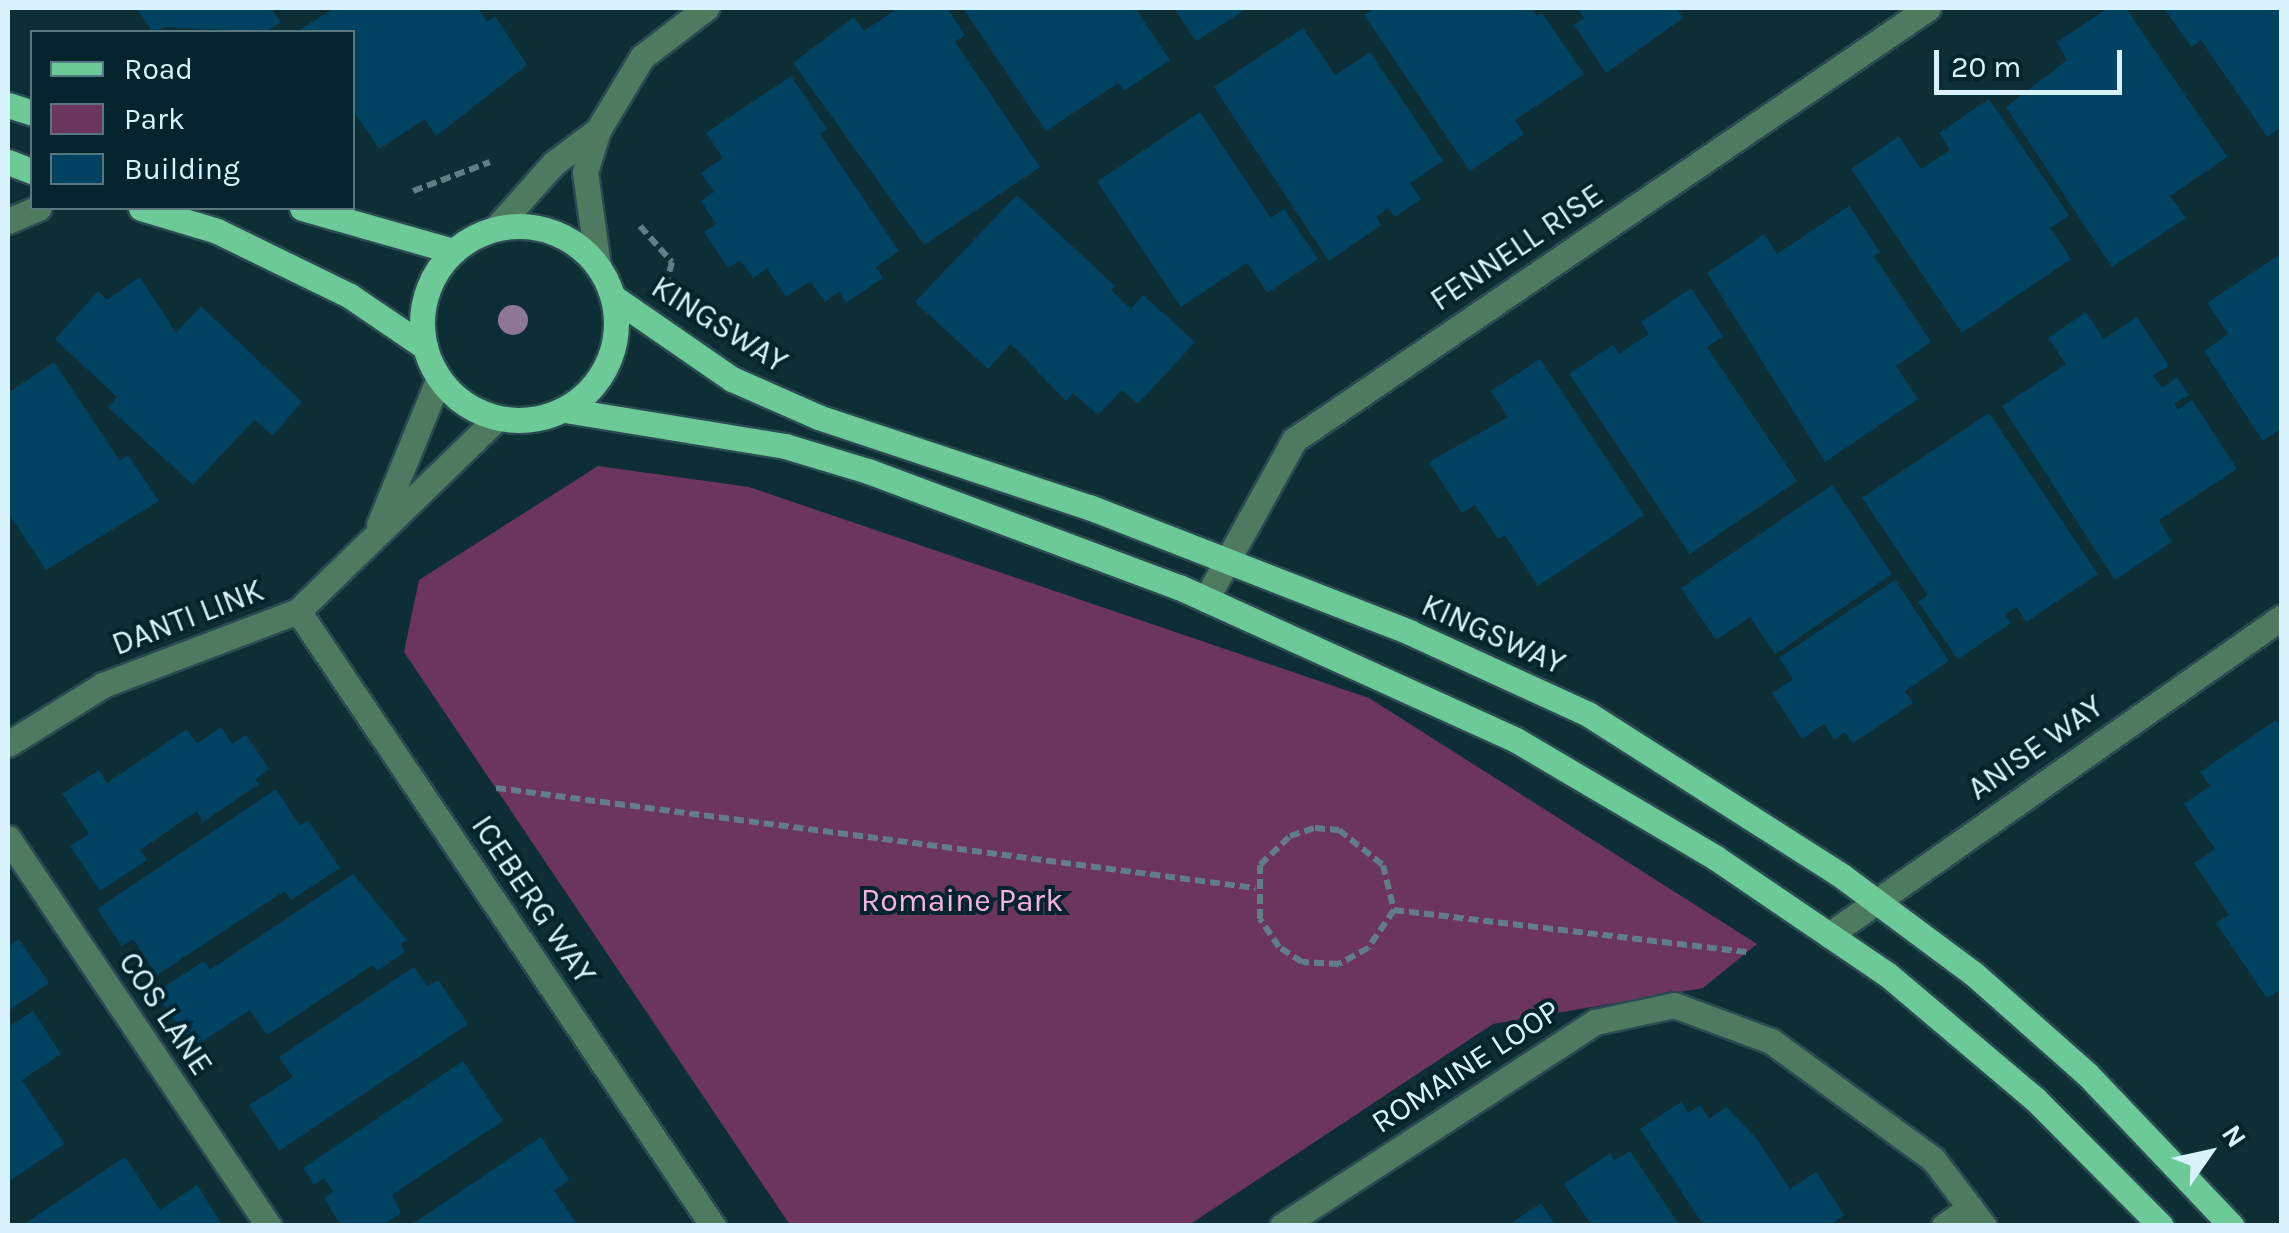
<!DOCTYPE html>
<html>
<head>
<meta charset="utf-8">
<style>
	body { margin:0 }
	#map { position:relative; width:2289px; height:1233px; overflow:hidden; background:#0e2e36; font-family:Karla,sans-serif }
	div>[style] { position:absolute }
	.green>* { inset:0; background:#6c355e }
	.building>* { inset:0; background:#004262 }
	.path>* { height:6px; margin-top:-3px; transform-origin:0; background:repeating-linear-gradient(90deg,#617e86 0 10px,transparent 0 15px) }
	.roads { filter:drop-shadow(2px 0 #2a4a52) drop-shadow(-2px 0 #2a4a52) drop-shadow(0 2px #2a4a52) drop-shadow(0 -2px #2a4a52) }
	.minor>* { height:25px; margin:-12.5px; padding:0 12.5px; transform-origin:12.5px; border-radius:12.5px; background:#4e7a60 }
	.major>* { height:25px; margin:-12.5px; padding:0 12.5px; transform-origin:12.5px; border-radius:12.5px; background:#6bca95 }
	.major>.ring { margin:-12.5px; padding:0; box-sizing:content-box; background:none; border:25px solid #6bca95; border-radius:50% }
	.trees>* { width:30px; height:30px; margin:-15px; border-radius:50%; background:#8e7695 }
	span { translate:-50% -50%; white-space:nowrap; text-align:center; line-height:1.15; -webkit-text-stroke:8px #03242c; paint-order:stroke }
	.street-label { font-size:32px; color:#d8f3fb }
	.park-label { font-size:32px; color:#f7b1e3 }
	.frame { position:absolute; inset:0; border:10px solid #d8f3fb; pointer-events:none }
	.legend { position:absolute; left:30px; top:30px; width:325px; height:180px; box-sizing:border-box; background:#03242c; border:2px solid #58777f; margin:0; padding:12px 18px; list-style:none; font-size:30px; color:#d8f3fb }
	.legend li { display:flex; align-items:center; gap:20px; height:50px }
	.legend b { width:50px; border:2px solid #58777f }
	.north { position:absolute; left:2159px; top:1103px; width:100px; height:100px; -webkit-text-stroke:8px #03242c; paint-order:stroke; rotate:56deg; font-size:28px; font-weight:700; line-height:40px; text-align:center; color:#d8f3fb }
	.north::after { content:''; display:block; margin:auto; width:35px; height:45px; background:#d8f3fb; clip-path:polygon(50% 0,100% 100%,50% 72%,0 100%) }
	.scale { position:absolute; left:1934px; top:50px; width:188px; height:45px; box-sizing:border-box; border:5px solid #d8f3fb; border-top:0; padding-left:12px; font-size:30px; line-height:35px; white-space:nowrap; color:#d8f3fb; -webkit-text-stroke:8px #03242c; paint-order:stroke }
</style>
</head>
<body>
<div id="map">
	<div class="green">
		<i style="clip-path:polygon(598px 466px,749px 487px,1369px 698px,1757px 944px,1703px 988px,1493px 1024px,1189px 1225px,790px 1225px,404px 652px,419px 580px)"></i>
	</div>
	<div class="building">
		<i style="clip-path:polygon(136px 8px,271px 8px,281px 22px,266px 32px,165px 27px,153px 32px)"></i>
		<i style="clip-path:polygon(334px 8px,478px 8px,487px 22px,495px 16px,527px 65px,436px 136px,425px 119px,379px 149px,352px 109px,352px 32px,296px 32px)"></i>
		<i style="clip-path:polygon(898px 8px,947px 8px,965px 35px,955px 42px,1040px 167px,924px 245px,793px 63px,854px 17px,864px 31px)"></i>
		<i style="clip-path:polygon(963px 8px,1135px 8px,1170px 60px,1124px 91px,1118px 83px,1046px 131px)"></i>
		<i style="clip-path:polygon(1174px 8px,1248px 8px,1196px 41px)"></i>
		<i style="clip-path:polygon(1375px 8px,1531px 8px,1537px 16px,1542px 13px,1584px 74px,1515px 120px,1524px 134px,1470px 171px,1364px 15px)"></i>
		<i style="clip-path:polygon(1577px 8px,1676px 8px,1683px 18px,1606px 73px,1574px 25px,1584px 18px)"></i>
		<i style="clip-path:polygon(2108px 8px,2126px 8px,2227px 157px,2170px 196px,2186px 218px,2112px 267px,2006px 107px,2067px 60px,2057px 42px)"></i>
		<i style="clip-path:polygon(2164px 8px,2282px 8px,2282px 127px,2267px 137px,2201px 40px,2191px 47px)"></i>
		<i style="clip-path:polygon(1303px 28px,1335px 75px,1370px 52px,1443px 161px,1410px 183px,1421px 199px,1395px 217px,1388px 208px,1376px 217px,1381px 225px,1329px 261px,1214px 87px)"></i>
		<i style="clip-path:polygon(791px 76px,827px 129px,820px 134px,899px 251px,876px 267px,883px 278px,846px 303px,839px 292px,825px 302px,810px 281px,786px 297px,767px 268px,753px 278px,740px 260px,728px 268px,704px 232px,716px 224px,701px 201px,714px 192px,701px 173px,723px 158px,706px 133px)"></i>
		<i style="clip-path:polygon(1989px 99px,2069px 215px,2050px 228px,2071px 259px,1962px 333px,1851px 169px,1899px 136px,1921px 169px,1950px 150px,1939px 133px)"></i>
		<i style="clip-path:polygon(1200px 112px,1271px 218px,1284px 209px,1318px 259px,1267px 293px,1247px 263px,1181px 307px,1097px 182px)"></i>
		<i style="clip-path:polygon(1017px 195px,1115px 286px,1111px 290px,1131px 309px,1143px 295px,1195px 342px,1138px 404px,1122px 390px,1098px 415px,1073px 393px,1066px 401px,1011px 344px,988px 369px,915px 302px)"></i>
		<i style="clip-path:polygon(1849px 206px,1880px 252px,1874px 256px,1931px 342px,1896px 366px,1918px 399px,1825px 462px,1707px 273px,1764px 234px,1777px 254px)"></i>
		<i style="clip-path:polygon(2282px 253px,2282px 428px,2263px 441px,2204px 351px,2228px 334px,2207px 303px)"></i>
		<i style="clip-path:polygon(140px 277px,176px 333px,201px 306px,302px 402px,273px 435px,254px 420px,193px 485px,108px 407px,117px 397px,55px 339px,98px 291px,107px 300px)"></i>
		<i style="clip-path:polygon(1691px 288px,1723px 336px,1707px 347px,1797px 481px,1690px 554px,1569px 374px,1613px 345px,1619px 354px,1649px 334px,1641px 322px)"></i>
		<i style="clip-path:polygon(2086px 312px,2104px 339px,2137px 317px,2169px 366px,2153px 375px,2162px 388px,2177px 377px,2189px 395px,2174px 404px,2178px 410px,2192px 400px,2237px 469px,2159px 520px,2172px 542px,2115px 580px,2002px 406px,2066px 364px,2048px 338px)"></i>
		<i style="clip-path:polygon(1540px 359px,1644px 515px,1538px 586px,1505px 535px,1498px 539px,1475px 505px,1462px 513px,1429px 462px,1508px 417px,1491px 391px)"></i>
		<i style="clip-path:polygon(54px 362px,120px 461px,128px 455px,159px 501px,46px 570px,8px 513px,8px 393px)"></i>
		<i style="clip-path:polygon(1989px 413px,2098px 574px,2026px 622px,2017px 607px,2005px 614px,2011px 623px,1958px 659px,1918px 602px,1928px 595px,1862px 498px)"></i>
		<i style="clip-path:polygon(1832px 485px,1892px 574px,1775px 654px,1750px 617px,1716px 640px,1681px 588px)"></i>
		<i style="clip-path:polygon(1895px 580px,1949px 661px,1905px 691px,1913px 703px,1853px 743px,1845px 732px,1834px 740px,1824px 724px,1802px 739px,1772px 693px,1793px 679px,1779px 658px)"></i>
		<i style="clip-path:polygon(2276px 720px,2282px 728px,2282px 996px,2278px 991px,2267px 998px,2216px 923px,2229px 915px,2194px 863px,2215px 849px,2184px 804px,2210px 786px,2200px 772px)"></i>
		<i style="clip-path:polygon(221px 727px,232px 744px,246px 735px,269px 769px,255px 779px,259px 784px,203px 822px,197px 811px,140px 850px,147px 860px,100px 891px,70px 846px,89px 834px,62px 794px,99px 770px,107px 783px,187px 729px,197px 744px)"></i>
		<i style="clip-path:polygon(276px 789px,300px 826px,308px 820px,340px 868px,291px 900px,285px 891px,157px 975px,133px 939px,122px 946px,97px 909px)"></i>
		<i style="clip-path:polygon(353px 874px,407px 940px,401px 944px,405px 952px,377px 971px,373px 965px,267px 1035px,250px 1010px,193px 1048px,156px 992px,204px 961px,210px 970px)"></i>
		<i style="clip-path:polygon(19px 939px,49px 983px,8px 1011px,8px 947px)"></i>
		<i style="clip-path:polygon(414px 967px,427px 986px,438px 980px,468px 1024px,279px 1151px,249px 1105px,293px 1077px,279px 1057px)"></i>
		<i style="clip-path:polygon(33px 1011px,61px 1054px,22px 1080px,65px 1144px,8px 1182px,8px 1027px)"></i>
		<i style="clip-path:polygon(463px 1061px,503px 1121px,392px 1195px,401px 1213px,382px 1226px,341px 1226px,324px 1198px,333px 1192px,324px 1178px,314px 1185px,303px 1168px)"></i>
		<i style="clip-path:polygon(1681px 1102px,1688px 1113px,1700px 1105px,1709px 1119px,1726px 1107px,1757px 1139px,1790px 1189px,1816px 1172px,1844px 1215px,1829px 1226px,1704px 1226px,1640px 1129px)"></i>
		<i style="clip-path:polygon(541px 1137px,569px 1180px,554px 1190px,576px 1222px,571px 1226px,409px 1226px)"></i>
		<i style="clip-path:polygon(1630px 1151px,1680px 1226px,1592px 1226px,1564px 1184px,1610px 1153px,1614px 1160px)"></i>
		<i style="clip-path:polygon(125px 1157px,160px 1210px,197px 1185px,223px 1226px,21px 1226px)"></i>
		<i style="clip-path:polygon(1541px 1203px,1556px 1226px,1507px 1226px)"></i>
	</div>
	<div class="path">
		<i style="left:413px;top:191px;width:82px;rotate:-20.6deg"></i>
		<i style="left:640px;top:226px;width:48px;rotate:48.4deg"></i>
		<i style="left:672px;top:262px;width:20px;rotate:105deg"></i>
		<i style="left:496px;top:788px;width:766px;rotate:7.51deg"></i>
		<i style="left:1394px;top:910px;width:46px;rotate:124.4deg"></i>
		<i style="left:1368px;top:948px;width:33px;rotate:151deg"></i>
		<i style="left:1339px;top:964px;width:37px;rotate:-177deg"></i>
		<i style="left:1302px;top:962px;width:27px;rotate:-147deg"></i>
		<i style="left:1279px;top:947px;width:34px;rotate:-124deg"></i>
		<i style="left:1260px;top:919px;width:54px;rotate:-90deg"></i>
		<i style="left:1260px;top:865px;width:42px;rotate:-44deg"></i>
		<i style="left:1290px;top:836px;width:26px;rotate:-18deg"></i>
		<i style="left:1315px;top:828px;width:24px;rotate:5deg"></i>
		<i style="left:1339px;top:830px;width:56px;rotate:38.5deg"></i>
		<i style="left:1383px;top:865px;width:46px;rotate:76.3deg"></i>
		<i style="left:1394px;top:910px;width:355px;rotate:6.8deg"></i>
	</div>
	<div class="roads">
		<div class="minor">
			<i style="left:8px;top:221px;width:33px;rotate:-23deg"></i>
			<i style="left:495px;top:229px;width:89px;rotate:-48.2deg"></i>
			<i style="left:554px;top:163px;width:55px;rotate:-36.9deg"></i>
			<i style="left:598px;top:266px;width:95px;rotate:-97.9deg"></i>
			<i style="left:585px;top:172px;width:44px;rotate:-72.8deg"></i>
			<i style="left:598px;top:130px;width:85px;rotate:-58.9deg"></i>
			<i style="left:642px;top:57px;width:81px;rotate:-37.4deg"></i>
			<i style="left:379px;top:525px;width:159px;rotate:-67.8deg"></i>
			<i style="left:1206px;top:599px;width:182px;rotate:-61deg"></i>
			<i style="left:1294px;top:440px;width:767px;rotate:-34.27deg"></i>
			<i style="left:298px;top:611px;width:742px;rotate:55.99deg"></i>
			<i style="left:8px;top:744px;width:112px;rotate:-31.8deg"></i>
			<i style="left:103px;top:685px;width:209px;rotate:-20.8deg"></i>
			<i style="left:298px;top:611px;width:277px;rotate:-44.1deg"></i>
			<i style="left:8px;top:838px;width:468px;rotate:56.1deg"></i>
			<i style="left:1829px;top:935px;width:553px;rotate:-35.07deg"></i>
			<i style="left:1282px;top:1226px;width:374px;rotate:-33.1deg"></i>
			<i style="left:1595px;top:1022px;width:81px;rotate:-12.1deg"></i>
			<i style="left:1674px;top:1005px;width:103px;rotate:20.4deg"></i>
			<i style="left:1771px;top:1041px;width:200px;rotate:36.1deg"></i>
			<i style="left:1933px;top:1159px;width:84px;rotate:52.7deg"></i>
			<i style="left:1944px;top:1226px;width:32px;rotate:-35deg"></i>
		</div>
		<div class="major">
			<i style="left:8px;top:105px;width:25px;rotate:18deg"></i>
			<i style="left:8px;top:162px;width:26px;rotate:21deg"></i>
			<i style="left:141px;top:208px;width:79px;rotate:16.8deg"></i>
			<i style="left:217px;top:231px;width:148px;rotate:26deg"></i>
			<i style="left:350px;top:296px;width:91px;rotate:34.2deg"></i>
			<i style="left:302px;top:208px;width:157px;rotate:15.9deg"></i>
			<i class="ring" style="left:422px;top:226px;width:169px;height:169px"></i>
			<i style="left:613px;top:297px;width:145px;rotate:34.6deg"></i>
			<i style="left:732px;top:379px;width:94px;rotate:23.8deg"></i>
			<i style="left:818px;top:417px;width:286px;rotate:18.4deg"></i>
			<i style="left:1089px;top:507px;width:344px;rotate:21.3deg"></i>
			<i style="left:1409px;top:632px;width:197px;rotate:24.6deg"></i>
			<i style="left:1588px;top:714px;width:301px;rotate:32.5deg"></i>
			<i style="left:1842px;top:876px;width:164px;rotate:36.6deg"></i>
			<i style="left:1974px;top:974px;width:151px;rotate:41.5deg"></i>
			<i style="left:2087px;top:1074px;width:210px;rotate:46.4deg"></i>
			<i style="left:565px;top:410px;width:223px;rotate:9.3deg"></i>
			<i style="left:785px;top:446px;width:87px;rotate:16.8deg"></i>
			<i style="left:868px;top:471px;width:332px;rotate:20.5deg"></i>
			<i style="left:1179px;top:587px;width:370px;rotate:24.4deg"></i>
			<i style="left:1516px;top:740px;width:232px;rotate:30.5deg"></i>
			<i style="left:1716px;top:858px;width:207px;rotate:34.2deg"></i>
			<i style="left:1887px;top:974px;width:195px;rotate:40.2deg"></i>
			<i style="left:2036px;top:1100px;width:177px;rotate:45.2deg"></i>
		</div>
	</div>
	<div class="trees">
		<i style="left:513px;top:320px"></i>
	</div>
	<div class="street-label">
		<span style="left:1517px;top:248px;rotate:-34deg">FENNELL RISE</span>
		<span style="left:719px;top:325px;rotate:32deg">KINGSWAY</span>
		<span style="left:188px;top:618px;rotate:-21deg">DANTI LINK</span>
		<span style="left:1493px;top:635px;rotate:24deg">KINGSWAY</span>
		<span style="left:2036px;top:748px;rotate:-35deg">ANISE WAY</span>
		<span style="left:533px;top:900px;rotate:56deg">ICEBERG WAY</span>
		<span style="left:165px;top:1014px;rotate:56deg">COS LANE</span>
		<span style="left:1466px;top:1067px;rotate:-33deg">ROMAINE LOOP</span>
	</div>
	<div class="park-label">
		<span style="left:962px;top:901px">Romaine Park</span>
	</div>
	<div class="frame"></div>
	<ul class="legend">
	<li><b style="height:12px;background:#6bca95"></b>Road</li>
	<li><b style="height:28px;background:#6c355e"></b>Park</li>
	<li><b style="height:28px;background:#004262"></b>Building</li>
	</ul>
	<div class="north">N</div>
	<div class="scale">20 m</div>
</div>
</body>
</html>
